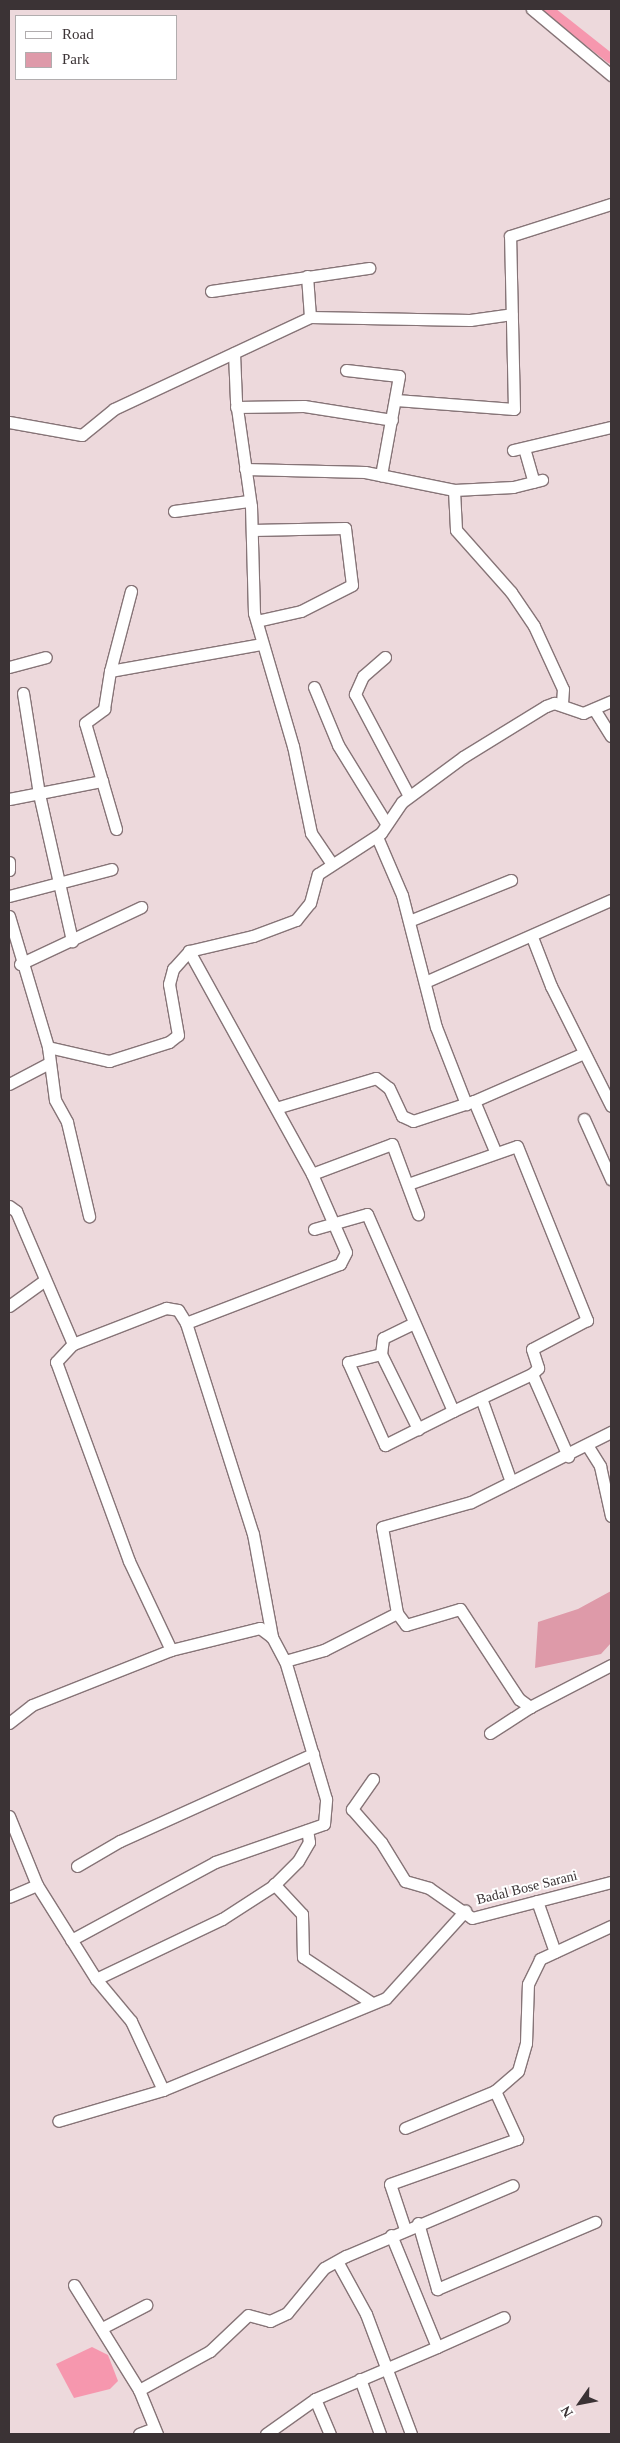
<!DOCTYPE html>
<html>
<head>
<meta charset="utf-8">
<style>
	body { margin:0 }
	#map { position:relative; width:620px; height:2443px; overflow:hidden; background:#edd9dc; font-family:"Times New Roman",serif }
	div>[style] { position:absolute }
	.green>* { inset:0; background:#de9aa9 }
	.water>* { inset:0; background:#f697ae }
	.canal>* { height:10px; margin:-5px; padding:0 5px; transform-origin:5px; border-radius:5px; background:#f697ae }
	.roads { filter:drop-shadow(1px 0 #867477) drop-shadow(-1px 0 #867477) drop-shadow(0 1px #867477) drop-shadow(0 -1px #867477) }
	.minor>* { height:11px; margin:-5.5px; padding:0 5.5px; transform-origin:5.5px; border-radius:5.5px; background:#fff }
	span { translate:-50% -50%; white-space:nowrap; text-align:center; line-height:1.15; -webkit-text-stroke:4px #fff; paint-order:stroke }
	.street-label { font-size:14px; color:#3b3335 }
	.frame { position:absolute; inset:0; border:10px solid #3b3335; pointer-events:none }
	.legend { position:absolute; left:15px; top:15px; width:162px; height:65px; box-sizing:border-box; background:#fff; border:1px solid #b1adae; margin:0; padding:6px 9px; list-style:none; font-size:15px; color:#3b3335 }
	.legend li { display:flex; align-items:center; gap:10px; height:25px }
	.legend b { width:25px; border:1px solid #b1adae }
	.north { position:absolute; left:555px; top:2378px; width:50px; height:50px; -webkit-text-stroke:4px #fff; paint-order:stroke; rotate:237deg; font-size:14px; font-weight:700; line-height:20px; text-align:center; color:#3b3335 }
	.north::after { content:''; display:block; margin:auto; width:18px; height:22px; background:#3b3335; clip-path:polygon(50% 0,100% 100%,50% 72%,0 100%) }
</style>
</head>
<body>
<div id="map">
	<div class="green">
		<i style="clip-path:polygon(611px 1591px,611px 1643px,601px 1654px,535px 1668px,538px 1622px,578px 1609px)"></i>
	</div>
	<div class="water">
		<i style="clip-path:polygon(92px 2347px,108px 2355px,118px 2381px,110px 2389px,74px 2398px,56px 2364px)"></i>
	</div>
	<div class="canal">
		<i style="left:548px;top:9px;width:80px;rotate:38.4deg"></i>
	</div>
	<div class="roads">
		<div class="minor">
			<i style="left:532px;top:9px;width:103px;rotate:39.9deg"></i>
			<i style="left:307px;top:276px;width:41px;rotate:85.8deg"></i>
			<i style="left:211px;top:291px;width:160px;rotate:-8.3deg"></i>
			<i style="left:234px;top:353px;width:48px;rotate:87.6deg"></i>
			<i style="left:236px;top:401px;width:106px;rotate:81.9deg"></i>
			<i style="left:251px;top:506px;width:107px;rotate:88.4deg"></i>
			<i style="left:254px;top:613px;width:139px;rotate:73.7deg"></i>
			<i style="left:293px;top:746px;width:89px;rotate:78.3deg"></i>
			<i style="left:311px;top:833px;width:37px;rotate:56deg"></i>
			<i style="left:346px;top:370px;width:53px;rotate:6.5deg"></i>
			<i style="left:399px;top:376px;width:101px;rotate:100.3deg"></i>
			<i style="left:396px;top:400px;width:118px;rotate:4.4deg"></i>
			<i style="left:514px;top:409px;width:173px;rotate:-91.3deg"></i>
			<i style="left:510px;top:236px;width:106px;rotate:-17.6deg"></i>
			<i style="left:236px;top:407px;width:68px;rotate:-0.8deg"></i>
			<i style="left:304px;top:406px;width:89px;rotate:9deg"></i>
			<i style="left:9px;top:422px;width:74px;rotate:10.1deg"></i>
			<i style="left:82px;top:435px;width:41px;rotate:-39.1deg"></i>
			<i style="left:114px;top:409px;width:217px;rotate:-25.1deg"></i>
			<i style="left:310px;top:317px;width:160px;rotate:1.1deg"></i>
			<i style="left:470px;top:320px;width:42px;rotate:-8.1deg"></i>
			<i style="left:524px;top:448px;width:35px;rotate:74deg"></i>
			<i style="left:513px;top:450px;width:101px;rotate:-13.2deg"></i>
			<i style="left:245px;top:469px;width:120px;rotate:1.4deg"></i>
			<i style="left:365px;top:472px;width:91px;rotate:11.4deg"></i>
			<i style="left:454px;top:490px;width:59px;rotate:-2.9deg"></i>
			<i style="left:513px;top:487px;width:30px;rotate:-14deg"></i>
			<i style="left:454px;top:490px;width:40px;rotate:87.1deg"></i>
			<i style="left:456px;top:530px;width:83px;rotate:48.4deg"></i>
			<i style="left:511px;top:592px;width:41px;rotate:55.9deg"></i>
			<i style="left:534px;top:626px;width:69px;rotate:65.3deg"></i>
			<i style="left:563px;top:689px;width:16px;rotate:94deg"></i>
			<i style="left:174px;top:511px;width:75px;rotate:-7.7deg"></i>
			<i style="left:252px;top:530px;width:93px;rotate:-1.2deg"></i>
			<i style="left:345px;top:528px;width:57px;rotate:83deg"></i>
			<i style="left:352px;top:585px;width:57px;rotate:153deg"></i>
			<i style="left:301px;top:611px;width:45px;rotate:167.2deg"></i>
			<i style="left:131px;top:591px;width:83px;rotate:104.7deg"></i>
			<i style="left:110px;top:671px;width:153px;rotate:-10.1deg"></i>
			<i style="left:385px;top:657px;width:29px;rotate:139deg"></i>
			<i style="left:363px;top:676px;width:20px;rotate:114deg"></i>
			<i style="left:355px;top:694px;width:115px;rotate:62.1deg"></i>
			<i style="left:9px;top:667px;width:38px;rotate:-15deg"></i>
			<i style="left:314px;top:687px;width:63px;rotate:67.5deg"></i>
			<i style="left:338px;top:745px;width:92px;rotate:58.4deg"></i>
			<i style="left:23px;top:693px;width:102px;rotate:81deg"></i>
			<i style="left:39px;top:794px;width:151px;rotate:77.3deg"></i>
			<i style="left:594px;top:709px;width:32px;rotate:58deg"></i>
			<i style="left:102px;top:781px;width:50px;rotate:73.7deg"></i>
			<i style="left:9px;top:799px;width:95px;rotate:-11deg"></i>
			<i style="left:102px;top:781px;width:60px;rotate:-106.3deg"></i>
			<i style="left:85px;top:723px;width:24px;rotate:-36deg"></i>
			<i style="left:104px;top:709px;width:38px;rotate:-81deg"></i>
			<i style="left:377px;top:837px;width:63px;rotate:66.7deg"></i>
			<i style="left:402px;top:895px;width:136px;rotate:75.6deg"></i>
			<i style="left:436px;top:1027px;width:83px;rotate:68.7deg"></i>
			<i style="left:9px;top:862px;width:8px;rotate:90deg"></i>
			<i style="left:9px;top:896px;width:106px;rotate:-14.7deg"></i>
			<i style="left:9px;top:916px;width:137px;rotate:73.4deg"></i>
			<i style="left:48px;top:1047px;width:53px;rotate:82.5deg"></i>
			<i style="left:55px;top:1100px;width:25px;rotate:61deg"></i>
			<i style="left:67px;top:1122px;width:97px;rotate:76.8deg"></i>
			<i style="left:409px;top:921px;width:110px;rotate:-21.9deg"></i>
			<i style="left:532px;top:937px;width:53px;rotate:68.8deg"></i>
			<i style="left:551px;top:986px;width:134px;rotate:63.4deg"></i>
			<i style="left:20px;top:964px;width:134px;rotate:-25.2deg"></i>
			<i style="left:425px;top:982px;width:203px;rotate:-23.8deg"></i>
			<i style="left:48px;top:1047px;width:63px;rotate:12.9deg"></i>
			<i style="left:109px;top:1061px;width:63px;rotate:-17.6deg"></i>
			<i style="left:169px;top:1042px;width:11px;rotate:-38deg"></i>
			<i style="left:178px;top:1035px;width:52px;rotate:-100deg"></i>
			<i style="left:169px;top:984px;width:16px;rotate:-75deg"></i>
			<i style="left:173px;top:969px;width:24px;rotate:-48deg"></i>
			<i style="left:189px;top:951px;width:66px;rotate:-13.2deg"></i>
			<i style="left:253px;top:936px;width:46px;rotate:-20.4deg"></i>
			<i style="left:296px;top:920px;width:22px;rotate:-51deg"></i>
			<i style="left:310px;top:903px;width:30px;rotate:-75deg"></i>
			<i style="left:318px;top:874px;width:75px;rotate:-33.1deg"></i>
			<i style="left:381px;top:833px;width:37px;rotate:-56deg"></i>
			<i style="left:402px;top:802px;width:76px;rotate:-36.4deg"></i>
			<i style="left:463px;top:757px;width:97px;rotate:-31.6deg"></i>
			<i style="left:546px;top:706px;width:9px;rotate:-21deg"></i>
			<i style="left:554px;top:703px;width:31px;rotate:19deg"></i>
			<i style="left:583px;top:713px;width:30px;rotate:-23deg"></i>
			<i style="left:9px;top:1084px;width:45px;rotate:-27.7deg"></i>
			<i style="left:474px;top:1101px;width:54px;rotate:67.2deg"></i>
			<i style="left:276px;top:1108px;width:104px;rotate:-16.7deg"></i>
			<i style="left:376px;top:1078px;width:16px;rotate:38deg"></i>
			<i style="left:389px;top:1088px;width:31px;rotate:65deg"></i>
			<i style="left:402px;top:1116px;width:12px;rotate:24deg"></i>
			<i style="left:413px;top:1121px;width:64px;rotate:-18.2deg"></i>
			<i style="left:474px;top:1101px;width:120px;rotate:-23.6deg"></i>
			<i style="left:584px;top:1119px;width:66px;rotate:65.8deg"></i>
			<i style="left:312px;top:1174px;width:85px;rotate:-20.6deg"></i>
			<i style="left:392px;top:1144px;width:75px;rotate:69.6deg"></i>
			<i style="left:408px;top:1184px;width:115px;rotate:-19.2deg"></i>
			<i style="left:517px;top:1146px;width:188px;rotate:68.1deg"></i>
			<i style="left:587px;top:1320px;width:62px;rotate:152.2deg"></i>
			<i style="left:532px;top:1349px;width:20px;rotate:72deg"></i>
			<i style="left:538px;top:1368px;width:8px;rotate:135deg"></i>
			<i style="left:9px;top:1206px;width:9px;rotate:36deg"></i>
			<i style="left:16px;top:1211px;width:145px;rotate:66.8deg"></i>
			<i style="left:314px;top:1229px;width:55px;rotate:-15.8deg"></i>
			<i style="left:367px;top:1214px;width:215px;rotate:66.4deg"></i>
			<i style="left:453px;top:1411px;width:87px;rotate:-25.1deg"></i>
			<i style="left:532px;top:1374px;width:90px;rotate:66.3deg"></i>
			<i style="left:9px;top:1306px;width:44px;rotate:-35.8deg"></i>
			<i style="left:186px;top:1323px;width:165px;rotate:-21deg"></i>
			<i style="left:340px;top:1264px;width:13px;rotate:-63deg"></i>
			<i style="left:346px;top:1252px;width:85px;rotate:-113.6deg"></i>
			<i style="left:312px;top:1174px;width:255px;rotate:-118.9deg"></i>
			<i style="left:414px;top:1323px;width:34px;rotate:154deg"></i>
			<i style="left:383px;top:1338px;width:16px;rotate:97deg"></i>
			<i style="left:381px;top:1354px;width:34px;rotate:166deg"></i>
			<i style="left:348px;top:1362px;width:91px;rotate:66deg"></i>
			<i style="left:385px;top:1445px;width:76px;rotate:-26.6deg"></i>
			<i style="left:381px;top:1354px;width:84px;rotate:63.7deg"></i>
			<i style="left:481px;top:1398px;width:89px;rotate:70.3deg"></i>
			<i style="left:587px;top:1445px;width:25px;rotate:58deg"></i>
			<i style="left:600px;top:1466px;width:51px;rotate:77.6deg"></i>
			<i style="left:397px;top:1613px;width:87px;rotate:-99.9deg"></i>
			<i style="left:382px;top:1527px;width:92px;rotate:-15.7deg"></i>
			<i style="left:471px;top:1502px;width:157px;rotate:-26.6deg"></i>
			<i style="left:171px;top:1650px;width:98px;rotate:-115.3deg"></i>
			<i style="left:129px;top:1561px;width:212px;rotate:-110.1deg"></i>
			<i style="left:56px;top:1362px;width:25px;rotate:-47deg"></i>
			<i style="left:73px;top:1344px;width:100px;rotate:-21.2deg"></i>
			<i style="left:166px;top:1308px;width:12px;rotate:9deg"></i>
			<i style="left:178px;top:1310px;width:15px;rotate:58deg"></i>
			<i style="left:186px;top:1323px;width:221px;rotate:72.4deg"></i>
			<i style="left:253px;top:1534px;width:105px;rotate:79.5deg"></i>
			<i style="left:9px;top:1723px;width:29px;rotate:-38deg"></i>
			<i style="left:32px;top:1705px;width:149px;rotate:-21.6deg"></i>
			<i style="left:171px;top:1650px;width:92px;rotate:-13.9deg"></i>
			<i style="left:260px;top:1628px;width:15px;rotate:37deg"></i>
			<i style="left:272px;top:1637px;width:27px;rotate:62deg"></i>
			<i style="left:285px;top:1661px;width:41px;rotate:-15.8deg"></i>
			<i style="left:324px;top:1650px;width:82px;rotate:-26.9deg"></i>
			<i style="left:397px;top:1613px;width:15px;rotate:53deg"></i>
			<i style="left:406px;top:1625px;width:56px;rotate:-16.5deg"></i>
			<i style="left:460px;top:1609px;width:108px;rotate:56.8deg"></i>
			<i style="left:519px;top:1699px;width:14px;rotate:36deg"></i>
			<i style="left:530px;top:1707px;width:91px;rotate:-27.4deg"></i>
			<i style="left:490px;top:1733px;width:48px;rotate:-33deg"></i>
			<i style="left:373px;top:1779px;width:37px;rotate:125deg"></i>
			<i style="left:352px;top:1809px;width:44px;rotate:48.7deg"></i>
			<i style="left:381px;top:1842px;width:46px;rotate:58.4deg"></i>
			<i style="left:405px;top:1881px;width:25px;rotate:16deg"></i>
			<i style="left:429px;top:1888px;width:52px;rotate:34.9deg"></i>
			<i style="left:472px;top:1918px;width:144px;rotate:-14.5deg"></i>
			<i style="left:9px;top:1816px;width:74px;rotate:67.9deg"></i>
			<i style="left:37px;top:1885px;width:30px;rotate:157deg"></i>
			<i style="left:77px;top:1866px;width:50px;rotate:-30.2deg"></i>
			<i style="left:120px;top:1841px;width:212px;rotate:-24.3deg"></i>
			<i style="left:274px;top:1884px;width:41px;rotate:47deg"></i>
			<i style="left:302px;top:1914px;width:43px;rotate:88.7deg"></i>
			<i style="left:303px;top:1957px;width:83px;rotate:33.7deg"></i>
			<i style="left:37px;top:1885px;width:111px;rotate:57.9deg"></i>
			<i style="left:96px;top:1979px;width:55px;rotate:50.2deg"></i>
			<i style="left:131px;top:2021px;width:76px;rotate:65.1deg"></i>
			<i style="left:163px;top:2090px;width:109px;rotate:163.6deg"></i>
			<i style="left:537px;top:1901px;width:54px;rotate:70.6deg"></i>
			<i style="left:71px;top:1940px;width:164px;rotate:-28.4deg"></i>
			<i style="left:215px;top:1862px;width:115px;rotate:-19.2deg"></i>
			<i style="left:324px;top:1824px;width:25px;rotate:-85deg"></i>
			<i style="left:326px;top:1799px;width:144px;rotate:-106.5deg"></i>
			<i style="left:96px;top:1979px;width:140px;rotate:-25.5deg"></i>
			<i style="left:222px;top:1919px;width:61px;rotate:-32.9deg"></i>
			<i style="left:273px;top:1886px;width:35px;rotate:-45deg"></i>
			<i style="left:298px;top:1861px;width:22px;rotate:-60deg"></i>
			<i style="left:309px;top:1842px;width:12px;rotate:-99deg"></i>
			<i style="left:163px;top:2090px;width:241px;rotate:-22.4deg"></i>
			<i style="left:386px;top:1998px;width:118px;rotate:-47.8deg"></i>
			<i style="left:405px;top:2128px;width:97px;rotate:-22.3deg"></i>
			<i style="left:495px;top:2091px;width:30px;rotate:-41deg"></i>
			<i style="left:518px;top:2071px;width:29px;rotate:-74deg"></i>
			<i style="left:526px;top:2043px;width:59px;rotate:-88.1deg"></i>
			<i style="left:528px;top:1984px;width:28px;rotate:-64deg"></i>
			<i style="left:540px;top:1959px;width:78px;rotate:-24.9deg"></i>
			<i style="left:418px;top:2223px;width:69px;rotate:73.9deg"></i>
			<i style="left:437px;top:2289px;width:172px;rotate:-23deg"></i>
			<i style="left:405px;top:2229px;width:47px;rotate:-108.4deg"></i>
			<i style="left:390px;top:2184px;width:135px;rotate:-19.5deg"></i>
			<i style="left:517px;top:2139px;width:53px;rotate:-114.6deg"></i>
			<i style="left:338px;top:2263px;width:58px;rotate:61.2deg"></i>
			<i style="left:366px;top:2314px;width:128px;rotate:69.4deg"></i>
			<i style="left:74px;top:2285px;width:123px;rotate:58.2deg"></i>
			<i style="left:139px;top:2390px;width:48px;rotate:67.8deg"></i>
			<i style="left:102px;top:2328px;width:50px;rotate:-27.6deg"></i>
			<i style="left:437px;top:2347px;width:73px;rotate:-24.1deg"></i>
			<i style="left:360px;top:2379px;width:59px;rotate:70deg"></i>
			<i style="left:139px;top:2390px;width:81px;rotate:-28.8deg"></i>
			<i style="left:210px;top:2351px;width:52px;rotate:-43.5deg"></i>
			<i style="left:248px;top:2315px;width:23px;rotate:15deg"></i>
			<i style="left:270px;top:2321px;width:19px;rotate:-25deg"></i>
			<i style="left:287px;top:2313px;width:58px;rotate:-50.6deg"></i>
			<i style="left:324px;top:2268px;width:25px;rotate:-29deg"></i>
			<i style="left:346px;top:2256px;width:181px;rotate:-23deg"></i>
			<i style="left:315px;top:2399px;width:38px;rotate:67deg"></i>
			<i style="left:139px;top:2434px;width:14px;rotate:-21deg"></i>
			<i style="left:266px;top:2434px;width:60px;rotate:-35.5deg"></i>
			<i style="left:315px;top:2399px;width:133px;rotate:-23.1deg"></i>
			<i style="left:437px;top:2347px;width:121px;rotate:-112.3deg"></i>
		</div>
	</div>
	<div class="street-label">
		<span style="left:527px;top:1888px;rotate:-14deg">Badal Bose Sarani</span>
	</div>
	<div class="frame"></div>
	<ul class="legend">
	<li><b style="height:6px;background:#fff"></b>Road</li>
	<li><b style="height:14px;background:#de9aa9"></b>Park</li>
	</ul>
	<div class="north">N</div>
</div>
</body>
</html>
